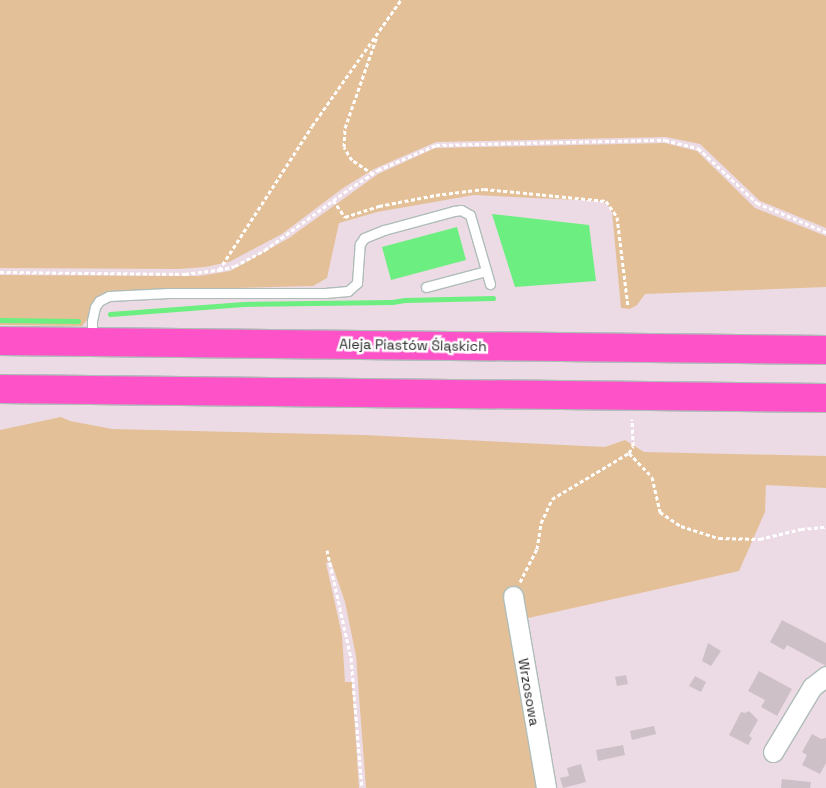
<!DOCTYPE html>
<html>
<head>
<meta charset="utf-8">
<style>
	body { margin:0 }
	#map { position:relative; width:826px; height:788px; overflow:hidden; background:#ecdbe4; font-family:"Space Grotesk",sans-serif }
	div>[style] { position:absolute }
	.green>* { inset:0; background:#e3c097 }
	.water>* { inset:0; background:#6dee80 }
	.stream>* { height:5px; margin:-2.5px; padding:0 2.5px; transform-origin:2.5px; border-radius:2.5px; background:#6dee80 }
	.building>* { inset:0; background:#cec0c7 }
	.path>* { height:3px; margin-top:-1.5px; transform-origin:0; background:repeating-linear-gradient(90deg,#fff 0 4px,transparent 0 6.5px) }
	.roads { filter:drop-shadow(1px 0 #afbdb9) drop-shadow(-1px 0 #afbdb9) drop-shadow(0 1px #afbdb9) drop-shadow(0 -1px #afbdb9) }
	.service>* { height:9px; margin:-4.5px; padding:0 4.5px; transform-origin:4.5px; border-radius:4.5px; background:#fff }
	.minor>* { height:19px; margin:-9.5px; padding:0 9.5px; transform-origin:9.5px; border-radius:9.5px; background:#fff }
	.motorway>* { height:28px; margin:-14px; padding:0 14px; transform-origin:14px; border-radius:14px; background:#fe53c8 }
	span { translate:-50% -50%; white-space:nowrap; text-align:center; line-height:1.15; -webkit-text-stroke:5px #fff; paint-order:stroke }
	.street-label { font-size:14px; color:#292929 }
</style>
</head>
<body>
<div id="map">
	<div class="green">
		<i style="clip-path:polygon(0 0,826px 0,826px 228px,760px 201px,700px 144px,666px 137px,436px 142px,374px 169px,343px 188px,282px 234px,229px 262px,205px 267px,179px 269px,0 268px)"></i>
		<i style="clip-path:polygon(665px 143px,697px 151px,755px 208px,826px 236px,826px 287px,645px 294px,637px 305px,630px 309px,621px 308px,612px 212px,607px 204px,599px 201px,474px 195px,377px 212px,339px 223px,327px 278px,313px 286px,109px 291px,94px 300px,88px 319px,82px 326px,0 325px,0 275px,199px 276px,230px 271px,289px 238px,378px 174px,435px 148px)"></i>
		<i style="clip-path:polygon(61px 417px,70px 421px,112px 429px,364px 435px,605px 447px,625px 440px,644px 452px,826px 456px,826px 488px,766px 485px,765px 512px,739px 571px,524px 619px,539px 788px,366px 788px,356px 656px,345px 602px,331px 561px,326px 563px,342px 635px,345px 682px,352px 682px,359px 788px,0 788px,0 430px)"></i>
	</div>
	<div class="water">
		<i style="clip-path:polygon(492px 214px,589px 225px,596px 281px,515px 287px)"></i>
		<i style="clip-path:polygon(457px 227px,466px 260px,391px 280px,382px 247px)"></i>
	</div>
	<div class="stream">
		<i style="left:110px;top:314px;width:134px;rotate:-4.3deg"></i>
		<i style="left:244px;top:304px;width:148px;rotate:-0.8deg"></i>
		<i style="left:392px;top:302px;width:13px;rotate:-9deg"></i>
		<i style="left:405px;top:300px;width:88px;rotate:-1.3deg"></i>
		<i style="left:0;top:320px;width:78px;rotate:0.7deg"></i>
	</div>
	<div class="building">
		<i style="clip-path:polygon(782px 620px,826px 643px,826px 666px,787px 645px,784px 650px,770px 642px)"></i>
		<i style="clip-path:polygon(708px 643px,721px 651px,711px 666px,702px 661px)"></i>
		<i style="clip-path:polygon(759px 671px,792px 689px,777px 716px,761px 707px,765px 700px,748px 691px)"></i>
		<i style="clip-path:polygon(626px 675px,628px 684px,617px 686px,615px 677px)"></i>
		<i style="clip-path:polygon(695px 676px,706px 682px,701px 692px,689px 686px)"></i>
		<i style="clip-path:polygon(749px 711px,758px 720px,749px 736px,752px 738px,748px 745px,729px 735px,741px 712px,745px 713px)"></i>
		<i style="clip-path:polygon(654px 726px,656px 734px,632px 740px,630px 731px)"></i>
		<i style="clip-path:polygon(812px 734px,821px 739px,826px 738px,826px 763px,820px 774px,802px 765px,807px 755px,802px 752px)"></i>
		<i style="clip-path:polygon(623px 745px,625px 755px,598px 761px,596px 750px)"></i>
		<i style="clip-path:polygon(581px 764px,586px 782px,563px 788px,560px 778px,569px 776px,567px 768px)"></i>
		<i style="clip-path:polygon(782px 779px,811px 782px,810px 788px,781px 788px)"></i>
	</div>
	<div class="path">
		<i style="left:373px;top:174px;width:25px;rotate:-146deg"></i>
		<i style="left:352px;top:160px;width:15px;rotate:-122deg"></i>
		<i style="left:344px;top:147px;width:19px;rotate:-87deg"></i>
		<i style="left:345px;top:128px;width:97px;rotate:-70.8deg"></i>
		<i style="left:333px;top:200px;width:21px;rotate:55deg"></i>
		<i style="left:345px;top:217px;width:36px;rotate:-18deg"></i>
		<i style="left:379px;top:206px;width:58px;rotate:-10.9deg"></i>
		<i style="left:436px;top:195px;width:48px;rotate:-7.1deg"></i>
		<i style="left:484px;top:189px;width:123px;rotate:5.6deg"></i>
		<i style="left:606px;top:201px;width:19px;rotate:55deg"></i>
		<i style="left:617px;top:217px;width:91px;rotate:83deg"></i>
		<i style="left:219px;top:270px;width:171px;rotate:-57.1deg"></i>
		<i style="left:312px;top:126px;width:154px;rotate:-54.8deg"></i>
		<i style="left:0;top:272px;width:185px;rotate:0.6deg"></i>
		<i style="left:185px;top:274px;width:34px;rotate:-7deg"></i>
		<i style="left:219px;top:270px;width:16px;rotate:-14deg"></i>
		<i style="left:235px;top:266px;width:34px;rotate:-28deg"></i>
		<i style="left:265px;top:250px;width:104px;rotate:-36deg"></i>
		<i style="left:349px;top:189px;width:35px;rotate:-33deg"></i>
		<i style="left:378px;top:170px;width:63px;rotate:-23.3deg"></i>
		<i style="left:436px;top:145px;width:229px;rotate:-1.3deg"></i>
		<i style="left:665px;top:140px;width:34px;rotate:14deg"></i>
		<i style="left:698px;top:148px;width:81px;rotate:43deg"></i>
		<i style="left:757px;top:203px;width:75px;rotate:22.8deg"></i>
		<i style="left:629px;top:453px;width:33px;rotate:46deg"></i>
		<i style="left:652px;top:477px;width:36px;rotate:77deg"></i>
		<i style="left:660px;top:512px;width:25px;rotate:34deg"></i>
		<i style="left:681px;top:526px;width:40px;rotate:18deg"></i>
		<i style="left:719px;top:538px;width:41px;rotate:1.4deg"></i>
		<i style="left:760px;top:539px;width:42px;rotate:-13.7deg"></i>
		<i style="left:801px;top:529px;width:25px;rotate:-5deg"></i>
		<i style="left:327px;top:550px;width:111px;rotate:77.5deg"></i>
		<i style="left:351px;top:658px;width:130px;rotate:85.2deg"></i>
		<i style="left:520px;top:582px;width:37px;rotate:-63deg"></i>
		<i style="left:537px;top:549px;width:26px;rotate:-81deg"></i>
		<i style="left:541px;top:523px;width:26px;rotate:-65deg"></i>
		<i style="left:552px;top:499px;width:90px;rotate:-30.9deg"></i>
		<i style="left:629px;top:453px;width:8px;rotate:-60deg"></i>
		<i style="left:633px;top:446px;width:27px;rotate:-92deg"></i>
	</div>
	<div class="roads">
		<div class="service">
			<i style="left:426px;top:287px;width:62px;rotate:-14.9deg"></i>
			<i style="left:92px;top:339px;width:18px;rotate:-90deg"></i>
			<i style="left:92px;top:321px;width:14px;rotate:-78deg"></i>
			<i style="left:95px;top:307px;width:7px;rotate:-56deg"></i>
			<i style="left:99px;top:301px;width:11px;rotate:-27deg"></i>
			<i style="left:109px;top:296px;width:60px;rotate:-2.9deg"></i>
			<i style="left:169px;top:293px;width:156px"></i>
			<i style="left:325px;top:293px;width:23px;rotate:-5deg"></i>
			<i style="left:348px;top:291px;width:12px;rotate:-42deg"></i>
			<i style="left:357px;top:283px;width:39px;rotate:-86deg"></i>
			<i style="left:360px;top:244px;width:7px;rotate:-56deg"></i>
			<i style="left:364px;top:238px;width:22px;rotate:-22deg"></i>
			<i style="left:384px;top:230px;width:73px;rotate:-15.2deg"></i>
			<i style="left:454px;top:211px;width:7px;rotate:-8deg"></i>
			<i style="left:461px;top:210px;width:10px;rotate:29deg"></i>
			<i style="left:470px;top:215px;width:72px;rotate:73.8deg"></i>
		</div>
		<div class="minor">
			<i style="left:513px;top:596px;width:195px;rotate:80.2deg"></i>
			<i style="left:773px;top:752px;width:76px;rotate:-59deg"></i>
			<i style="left:812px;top:687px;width:18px;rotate:-38deg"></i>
		</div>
		<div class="motorway">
			<i style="left:0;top:341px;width:826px;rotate:0.62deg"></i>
			<i style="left:0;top:389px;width:826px;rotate:0.62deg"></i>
		</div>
	</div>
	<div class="street-label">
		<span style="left:413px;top:345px;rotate:1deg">Aleja Piastów Śląskich</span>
		<span style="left:529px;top:692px;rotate:80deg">Wrzosowa</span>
	</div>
</div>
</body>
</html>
